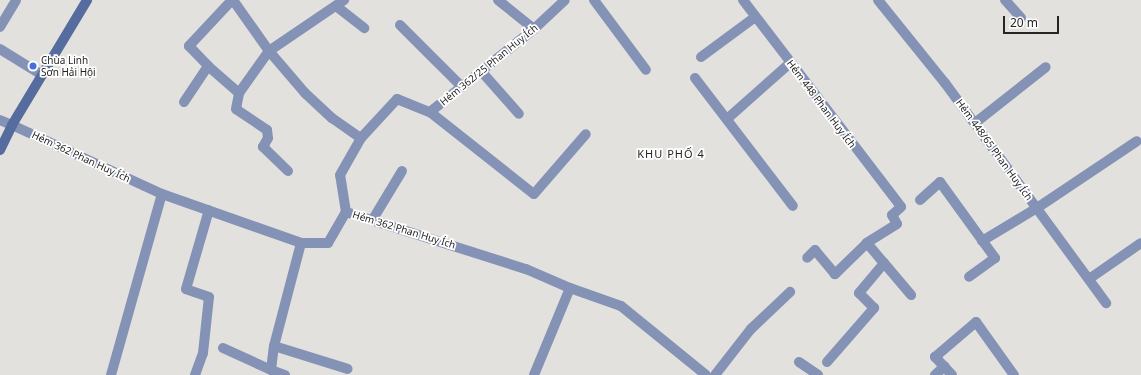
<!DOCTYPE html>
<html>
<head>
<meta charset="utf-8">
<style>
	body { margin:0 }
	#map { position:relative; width:1141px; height:375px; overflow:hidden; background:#e3e1de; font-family:"Noto Sans",sans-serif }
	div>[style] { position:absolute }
	.service>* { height:10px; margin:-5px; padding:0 5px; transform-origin:5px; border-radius:5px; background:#8493b5 }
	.minor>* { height:10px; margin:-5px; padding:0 5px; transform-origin:5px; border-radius:5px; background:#8493b5 }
	.secondary>* { height:10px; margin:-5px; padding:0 5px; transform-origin:5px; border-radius:5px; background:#576c9e }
	.dots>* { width:11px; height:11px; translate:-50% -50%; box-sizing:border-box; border:2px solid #fff; border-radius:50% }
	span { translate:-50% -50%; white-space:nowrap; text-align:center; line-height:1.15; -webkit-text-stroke:3.5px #fff; paint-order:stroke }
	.poi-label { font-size:10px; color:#262524 }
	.left { translate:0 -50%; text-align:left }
	.street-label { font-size:10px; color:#262524 }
	.neighbourhood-label { font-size:11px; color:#262524; letter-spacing:1px }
	.scale { position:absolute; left:1003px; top:16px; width:56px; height:18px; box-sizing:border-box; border:2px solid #262524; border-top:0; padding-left:5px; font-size:12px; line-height:14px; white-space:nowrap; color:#262524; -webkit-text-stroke:3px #fff; paint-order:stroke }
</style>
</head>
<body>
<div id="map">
	<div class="service">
		<i style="left:232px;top:0;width:63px;rotate:133.1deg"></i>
		<i style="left:189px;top:46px;width:28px;rotate:46deg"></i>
		<i style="left:208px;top:66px;width:41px;rotate:41.1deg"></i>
		<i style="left:498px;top:0;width:46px;rotate:38.9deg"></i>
		<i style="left:594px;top:0;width:87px;rotate:53.4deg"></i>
		<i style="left:743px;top:0;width:260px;rotate:52.6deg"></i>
		<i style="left:901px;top:207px;width:12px;rotate:138deg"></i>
		<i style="left:892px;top:215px;width:10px;rotate:61deg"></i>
		<i style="left:897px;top:224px;width:36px;rotate:148deg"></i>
		<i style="left:867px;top:243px;width:45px;rotate:135.9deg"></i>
		<i style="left:835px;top:274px;width:31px;rotate:-130deg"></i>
		<i style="left:815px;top:250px;width:11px;rotate:135deg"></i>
		<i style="left:878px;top:0;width:107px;rotate:51.1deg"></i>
		<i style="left:945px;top:83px;width:273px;rotate:53.8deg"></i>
		<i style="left:1005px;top:0;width:24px;rotate:48deg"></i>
		<i style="left:336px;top:6px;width:36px;rotate:38deg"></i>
		<i style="left:400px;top:25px;width:86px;rotate:45deg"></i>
		<i style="left:0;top:27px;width:31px;rotate:-59deg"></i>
		<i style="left:0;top:49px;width:49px;rotate:31.8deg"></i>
		<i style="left:701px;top:57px;width:67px;rotate:-36.5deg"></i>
		<i style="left:481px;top:71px;width:57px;rotate:48.5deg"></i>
		<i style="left:695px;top:78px;width:161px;rotate:52.6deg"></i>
		<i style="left:184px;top:102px;width:43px;rotate:-56.3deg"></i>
		<i style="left:430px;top:112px;width:132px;rotate:38.3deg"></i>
		<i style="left:534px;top:194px;width:79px;rotate:-49.1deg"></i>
		<i style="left:727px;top:119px;width:84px;rotate:-41.6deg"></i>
		<i style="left:975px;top:123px;width:90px;rotate:-38.3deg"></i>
		<i style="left:12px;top:125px;width:165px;rotate:24.7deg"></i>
		<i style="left:162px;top:194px;width:147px;rotate:19.4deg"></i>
		<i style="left:301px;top:243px;width:27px"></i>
		<i style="left:328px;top:243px;width:36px;rotate:-60deg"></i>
		<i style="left:346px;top:212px;width:189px;rotate:17.6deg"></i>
		<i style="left:526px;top:269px;width:48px;rotate:23.4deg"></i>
		<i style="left:570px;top:288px;width:54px;rotate:19.4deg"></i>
		<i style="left:621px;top:306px;width:109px;rotate:39.1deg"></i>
		<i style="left:288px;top:171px;width:35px;rotate:-136deg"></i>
		<i style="left:263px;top:147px;width:10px;rotate:-61deg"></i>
		<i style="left:268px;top:138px;width:8px;rotate:-97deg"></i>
		<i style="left:267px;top:130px;width:37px;rotate:-146deg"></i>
		<i style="left:236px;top:109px;width:16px;rotate:-79deg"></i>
		<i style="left:239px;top:93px;width:52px;rotate:-54.5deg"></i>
		<i style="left:269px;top:51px;width:91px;rotate:-34.2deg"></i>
		<i style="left:920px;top:200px;width:27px;rotate:-42deg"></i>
		<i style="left:940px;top:182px;width:94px;rotate:54.1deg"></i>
		<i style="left:995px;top:258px;width:32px;rotate:144deg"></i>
		<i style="left:346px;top:212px;width:37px;rotate:-99deg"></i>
		<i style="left:340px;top:175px;width:43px;rotate:-60.4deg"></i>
		<i style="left:361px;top:138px;width:53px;rotate:-47.3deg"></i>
		<i style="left:397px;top:99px;width:35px;rotate:22deg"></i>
		<i style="left:430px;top:112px;width:133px;rotate:-38.6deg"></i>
		<i style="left:534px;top:29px;width:42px;rotate:-43.1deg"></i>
		<i style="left:373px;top:219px;width:56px;rotate:-58.9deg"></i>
		<i style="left:982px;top:241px;width:64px;rotate:-31deg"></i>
		<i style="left:1037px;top:208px;width:120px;rotate:-33.8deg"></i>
		<i style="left:867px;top:243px;width:26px;rotate:50deg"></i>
		<i style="left:1089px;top:279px;width:63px;rotate:-34.7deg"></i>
		<i style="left:274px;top:346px;width:77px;rotate:17.3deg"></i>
		<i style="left:223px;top:348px;width:53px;rotate:24.6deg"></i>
		<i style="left:271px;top:370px;width:24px;rotate:-83deg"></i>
		<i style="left:274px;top:346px;width:106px;rotate:-75.3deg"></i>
		<i style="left:799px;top:362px;width:23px;rotate:34deg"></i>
		<i style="left:827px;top:362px;width:72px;rotate:-49deg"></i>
		<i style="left:874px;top:308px;width:21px;rotate:-135deg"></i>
		<i style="left:859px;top:293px;width:39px;rotate:-50deg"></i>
		<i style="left:884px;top:263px;width:42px;rotate:49.8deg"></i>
		<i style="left:271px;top:370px;width:15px;rotate:20deg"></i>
		<i style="left:111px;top:375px;width:188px;rotate:-74.3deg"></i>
		<i style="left:195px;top:375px;width:23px;rotate:-70deg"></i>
		<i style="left:203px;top:353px;width:56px;rotate:-83.9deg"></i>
		<i style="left:209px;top:297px;width:24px;rotate:-161deg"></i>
		<i style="left:186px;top:289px;width:82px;rotate:-73.8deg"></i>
		<i style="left:534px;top:375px;width:94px;rotate:-67.5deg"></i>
		<i style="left:715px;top:375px;width:58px;rotate:-52deg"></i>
		<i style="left:751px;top:329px;width:54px;rotate:-43.5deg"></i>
		<i style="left:935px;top:375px;width:13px;rotate:-42deg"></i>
		<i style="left:952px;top:375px;width:25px;rotate:-133deg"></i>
		<i style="left:935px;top:357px;width:54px;rotate:-40.5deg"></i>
	</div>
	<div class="minor">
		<i style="left:233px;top:0;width:62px;rotate:54.8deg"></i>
		<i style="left:269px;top:51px;width:55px;rotate:49.4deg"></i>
		<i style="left:305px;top:93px;width:37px;rotate:43deg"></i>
		<i style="left:332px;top:118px;width:35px;rotate:35deg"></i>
		<i style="left:0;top:120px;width:13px;rotate:23deg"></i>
		<i style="left:976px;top:322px;width:65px;rotate:54.4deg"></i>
	</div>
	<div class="secondary">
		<i style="left:0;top:150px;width:28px;rotate:-64deg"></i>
		<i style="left:12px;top:125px;width:146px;rotate:-59deg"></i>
	</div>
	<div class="dots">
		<i style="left:33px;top:66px;background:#446ddf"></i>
	</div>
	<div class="poi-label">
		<span class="left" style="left:41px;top:66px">Chùa Linh<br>Sơn Hải Hội</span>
	</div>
	<div class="street-label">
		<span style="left:489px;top:65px;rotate:-39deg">Hẻm 362/25 Phan Huy Ích</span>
		<span style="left:821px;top:104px;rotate:53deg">Hẻm 448 Phan Huy Ích</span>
		<span style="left:994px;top:150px;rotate:54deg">Hẻm 448/65 Phan Huy Ích</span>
		<span style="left:81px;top:157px;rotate:25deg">Hẻm 362 Phan Huy Ích</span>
		<span style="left:404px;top:230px;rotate:17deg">Hẻm 362 Phan Huy Ích</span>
	</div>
	<div class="neighbourhood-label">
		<span style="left:671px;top:154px">KHU PHỐ 4</span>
	</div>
	<div class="scale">20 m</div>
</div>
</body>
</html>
